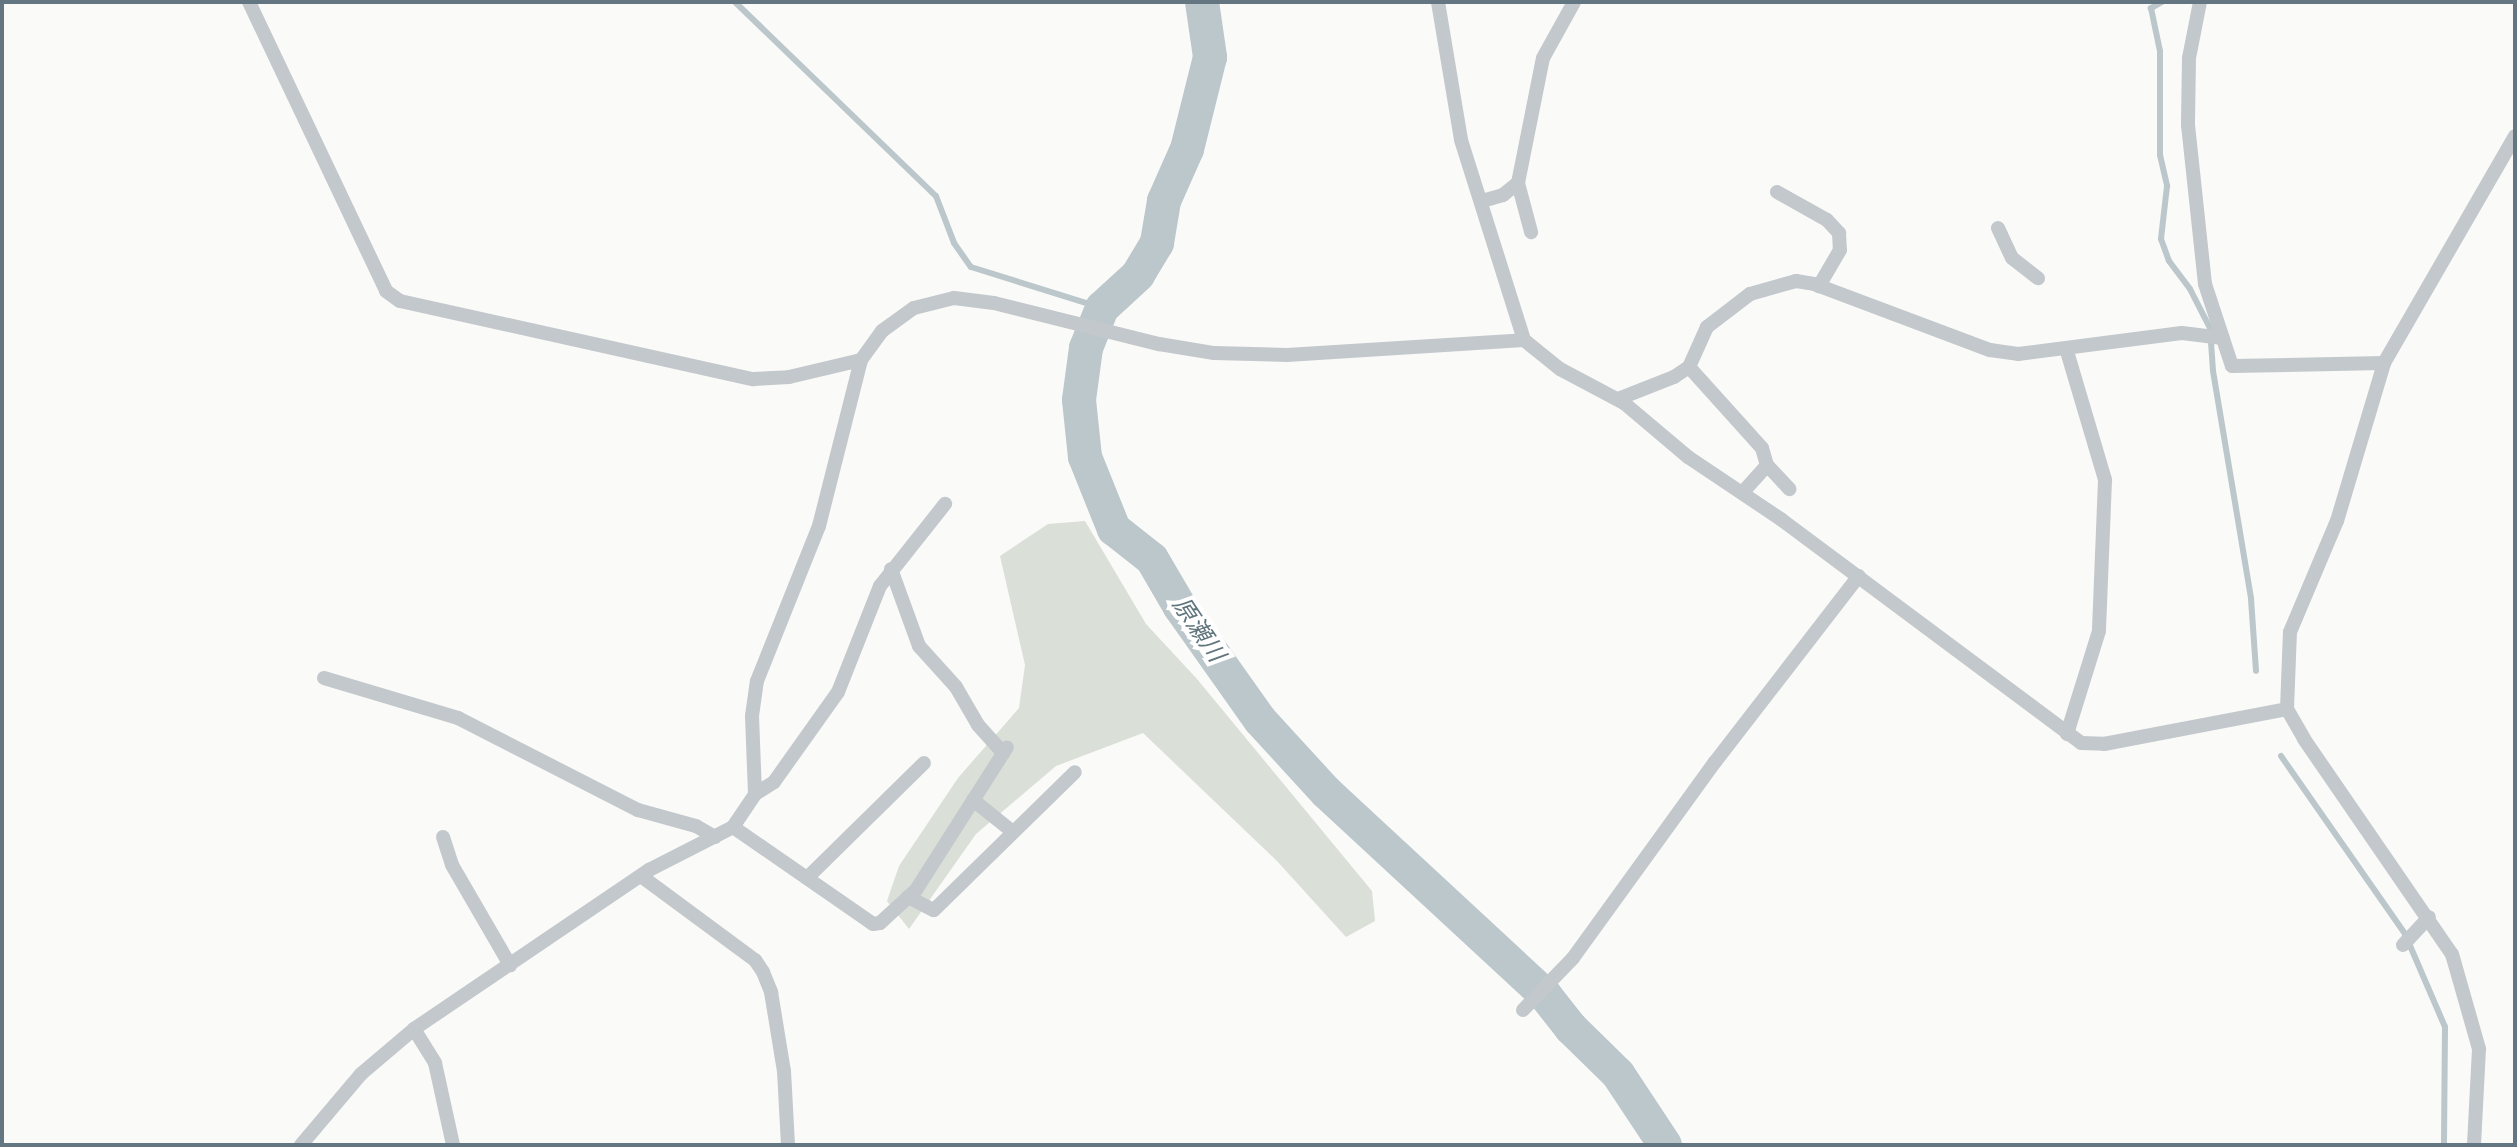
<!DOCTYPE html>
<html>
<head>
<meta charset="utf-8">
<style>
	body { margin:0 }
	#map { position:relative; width:2517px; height:1147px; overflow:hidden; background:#fafaf8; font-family:"Archivo Narrow","Noto Sans JP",sans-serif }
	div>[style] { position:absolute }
	.green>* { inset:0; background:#dadfd7 }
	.stream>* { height:6px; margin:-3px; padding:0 3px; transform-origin:3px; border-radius:3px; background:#bbc7cb }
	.river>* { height:34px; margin:-17px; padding:0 17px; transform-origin:17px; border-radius:17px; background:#bbc7cb }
	.minor>* { height:14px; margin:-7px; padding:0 7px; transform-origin:7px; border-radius:7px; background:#c3c8cc }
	span { translate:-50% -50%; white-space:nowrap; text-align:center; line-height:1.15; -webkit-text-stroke:8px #fff; paint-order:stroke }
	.water-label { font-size:24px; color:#60757c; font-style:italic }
	.frame { position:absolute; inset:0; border:4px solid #657683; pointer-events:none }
</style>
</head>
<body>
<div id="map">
	<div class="green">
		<i style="clip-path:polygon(1085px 521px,1146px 624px,1197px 679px,1372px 891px,1375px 921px,1346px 937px,1277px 861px,1143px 733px,1056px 766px,976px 834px,909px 929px,887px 901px,899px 866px,958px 778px,1019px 708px,1025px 665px,1000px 556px,1048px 524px)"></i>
	</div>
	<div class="stream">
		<i style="left:735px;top:2px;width:279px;rotate:44deg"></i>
		<i style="left:936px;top:196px;width:50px;rotate:69deg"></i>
		<i style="left:954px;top:243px;width:29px;rotate:55deg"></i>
		<i style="left:971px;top:267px;width:137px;rotate:17.4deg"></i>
		<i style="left:2162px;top:2px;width:13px;rotate:151deg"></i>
		<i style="left:2151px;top:8px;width:44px;rotate:78.2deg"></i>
		<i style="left:2160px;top:51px;width:104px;rotate:90deg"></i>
		<i style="left:2160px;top:155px;width:32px;rotate:77deg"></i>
		<i style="left:2167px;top:186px;width:53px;rotate:96.5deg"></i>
		<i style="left:2161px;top:239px;width:23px;rotate:70deg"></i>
		<i style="left:2169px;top:261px;width:35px;rotate:53deg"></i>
		<i style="left:2190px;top:289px;width:44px;rotate:62.9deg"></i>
		<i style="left:2210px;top:328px;width:43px;rotate:86deg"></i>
		<i style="left:2213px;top:371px;width:231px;rotate:80.5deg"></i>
		<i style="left:2251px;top:599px;width:72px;rotate:86deg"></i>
		<i style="left:2281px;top:756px;width:217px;rotate:55.1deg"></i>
		<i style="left:2405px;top:934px;width:101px;rotate:66.7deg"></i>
		<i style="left:2445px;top:1027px;width:118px;rotate:90.5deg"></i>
	</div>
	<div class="river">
		<i style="left:1202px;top:2px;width:56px;rotate:81.7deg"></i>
		<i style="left:1210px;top:57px;width:95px;rotate:104deg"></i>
		<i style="left:1187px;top:149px;width:57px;rotate:113.9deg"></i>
		<i style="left:1164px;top:201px;width:43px;rotate:99.5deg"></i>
		<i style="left:1157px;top:243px;width:37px;rotate:121deg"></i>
		<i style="left:1138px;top:275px;width:49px;rotate:137.5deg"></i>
		<i style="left:1102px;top:308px;width:43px;rotate:111.8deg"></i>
		<i style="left:1086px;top:348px;width:52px;rotate:97.7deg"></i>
		<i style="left:1079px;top:400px;width:57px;rotate:84deg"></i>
		<i style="left:1085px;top:457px;width:78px;rotate:68.1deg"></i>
		<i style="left:1114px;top:529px;width:48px;rotate:38.3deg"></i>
		<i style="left:1152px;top:559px;width:56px;rotate:59.7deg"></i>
		<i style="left:1180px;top:607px;width:138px;rotate:54.7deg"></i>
		<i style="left:1260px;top:720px;width:98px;rotate:47.5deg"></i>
		<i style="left:1326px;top:792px;width:299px;rotate:42.8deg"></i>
		<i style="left:1545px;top:995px;width:42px;rotate:51.8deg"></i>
		<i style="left:1571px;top:1028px;width:66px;rotate:44.4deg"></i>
		<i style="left:1618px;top:1074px;width:85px;rotate:56.5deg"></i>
	</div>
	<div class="minor">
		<i style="left:249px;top:2px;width:320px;rotate:64.6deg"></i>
		<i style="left:386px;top:291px;width:17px;rotate:36deg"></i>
		<i style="left:400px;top:301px;width:362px;rotate:12.5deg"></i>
		<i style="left:753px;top:379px;width:36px;rotate:-3deg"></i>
		<i style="left:789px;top:377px;width:74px;rotate:-13.3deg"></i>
		<i style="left:1438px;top:2px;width:140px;rotate:80.5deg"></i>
		<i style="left:1461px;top:140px;width:210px;rotate:72.5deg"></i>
		<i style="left:1524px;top:340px;width:46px;rotate:38.9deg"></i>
		<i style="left:1560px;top:369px;width:72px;rotate:28deg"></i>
		<i style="left:1624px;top:403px;width:84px;rotate:40.2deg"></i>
		<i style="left:1688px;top:457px;width:113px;rotate:33.8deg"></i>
		<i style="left:1782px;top:520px;width:373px;rotate:36.7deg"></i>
		<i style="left:2081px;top:743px;width:23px;rotate:2deg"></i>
		<i style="left:2104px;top:744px;width:186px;rotate:-10.8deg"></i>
		<i style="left:2287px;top:709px;width:77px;rotate:-87.8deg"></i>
		<i style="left:2290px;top:632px;width:121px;rotate:-67.1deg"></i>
		<i style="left:2337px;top:521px;width:165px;rotate:-73.4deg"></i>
		<i style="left:2384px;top:363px;width:262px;rotate:-60deg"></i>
		<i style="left:2200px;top:2px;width:57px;rotate:101.1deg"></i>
		<i style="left:2189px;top:58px;width:67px;rotate:90.9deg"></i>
		<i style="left:2188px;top:125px;width:160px;rotate:83.9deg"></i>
		<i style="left:2205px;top:284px;width:86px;rotate:71.8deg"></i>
		<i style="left:2232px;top:366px;width:152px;rotate:-1.1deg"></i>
		<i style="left:1518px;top:183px;width:51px;rotate:75.1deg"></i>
		<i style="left:1777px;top:192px;width:57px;rotate:29.2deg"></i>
		<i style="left:1827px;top:220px;width:18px;rotate:47deg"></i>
		<i style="left:1839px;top:233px;width:17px;rotate:87deg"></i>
		<i style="left:1840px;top:250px;width:42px;rotate:120.3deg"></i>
		<i style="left:1482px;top:201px;width:22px;rotate:-16deg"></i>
		<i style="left:1503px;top:195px;width:19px;rotate:-39deg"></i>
		<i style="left:1518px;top:183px;width:127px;rotate:-78.7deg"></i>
		<i style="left:1543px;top:58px;width:64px;rotate:-61deg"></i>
		<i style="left:1998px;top:228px;width:33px;rotate:65deg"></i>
		<i style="left:2012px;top:258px;width:33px;rotate:38deg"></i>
		<i style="left:2066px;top:348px;width:138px;rotate:73.5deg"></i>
		<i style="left:2105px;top:480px;width:151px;rotate:92.3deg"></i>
		<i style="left:2099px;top:631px;width:108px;rotate:107.3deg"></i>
		<i style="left:1689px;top:367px;width:109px;rotate:48deg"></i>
		<i style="left:1762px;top:448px;width:18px;rotate:74deg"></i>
		<i style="left:1767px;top:465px;width:33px;rotate:47deg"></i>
		<i style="left:1618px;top:399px;width:60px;rotate:-21.4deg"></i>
		<i style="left:1674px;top:377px;width:18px;rotate:-34deg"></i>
		<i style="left:1689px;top:367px;width:44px;rotate:-65.8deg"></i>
		<i style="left:1707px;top:327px;width:54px;rotate:-37.5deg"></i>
		<i style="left:1750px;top:294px;width:48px;rotate:-15.8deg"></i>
		<i style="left:1796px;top:281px;width:18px;rotate:9deg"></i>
		<i style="left:1814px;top:284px;width:188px;rotate:20.6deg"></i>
		<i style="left:1990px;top:350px;width:28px;rotate:8deg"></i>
		<i style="left:2018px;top:354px;width:165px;rotate:-7.3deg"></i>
		<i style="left:2182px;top:333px;width:41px;rotate:7deg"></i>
		<i style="left:1743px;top:492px;width:36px;rotate:-48deg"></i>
		<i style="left:891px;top:569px;width:82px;rotate:70deg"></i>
		<i style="left:919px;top:646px;width:55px;rotate:47.9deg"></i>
		<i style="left:956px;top:687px;width:44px;rotate:59.9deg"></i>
		<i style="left:978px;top:725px;width:38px;rotate:48deg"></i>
		<i style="left:324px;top:678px;width:140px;rotate:16.6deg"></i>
		<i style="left:458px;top:718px;width:202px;rotate:27.1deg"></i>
		<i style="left:638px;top:810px;width:60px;rotate:15.4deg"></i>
		<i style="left:696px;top:826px;width:22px;rotate:30deg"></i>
		<i style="left:2287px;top:709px;width:34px;rotate:60deg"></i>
		<i style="left:2304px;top:739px;width:261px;rotate:55.5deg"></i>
		<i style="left:2452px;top:954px;width:99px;rotate:74.1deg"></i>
		<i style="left:2479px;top:1049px;width:96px;rotate:93deg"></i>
		<i style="left:755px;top:794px;width:22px;rotate:-32deg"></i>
		<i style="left:774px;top:782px;width:110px;rotate:-54.6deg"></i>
		<i style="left:838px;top:692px;width:114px;rotate:-68.4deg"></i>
		<i style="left:880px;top:586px;width:105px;rotate:-51.6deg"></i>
		<i style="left:973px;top:800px;width:51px;rotate:38.7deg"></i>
		<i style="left:733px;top:827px;width:170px;rotate:34.7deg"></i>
		<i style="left:873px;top:924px;width:7px;rotate:-8deg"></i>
		<i style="left:880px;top:923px;width:49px;rotate:-42.5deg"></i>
		<i style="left:916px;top:890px;width:169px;rotate:-57.5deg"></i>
		<i style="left:443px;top:837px;width:29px;rotate:72deg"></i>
		<i style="left:452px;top:865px;width:116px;rotate:59.9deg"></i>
		<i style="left:641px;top:876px;width:142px;rotate:36.4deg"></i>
		<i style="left:755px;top:960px;width:14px;rotate:56deg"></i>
		<i style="left:763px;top:972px;width:22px;rotate:68deg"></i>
		<i style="left:771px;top:992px;width:80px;rotate:80.7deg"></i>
		<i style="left:784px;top:1071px;width:74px;rotate:86.9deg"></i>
		<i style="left:807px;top:878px;width:164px;rotate:-44.5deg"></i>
		<i style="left:908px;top:897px;width:29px;rotate:27deg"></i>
		<i style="left:934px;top:910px;width:197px;rotate:-44.4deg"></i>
		<i style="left:2403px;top:945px;width:38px;rotate:-47deg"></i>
		<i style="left:1523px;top:1010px;width:72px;rotate:-46.1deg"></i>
		<i style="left:1573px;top:958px;width:242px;rotate:-54.1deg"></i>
		<i style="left:1715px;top:762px;width:235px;rotate:-52.3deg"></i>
		<i style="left:414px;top:1029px;width:40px;rotate:58deg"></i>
		<i style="left:435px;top:1063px;width:84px;rotate:77.6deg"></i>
		<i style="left:301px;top:1145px;width:93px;rotate:-49.8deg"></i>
		<i style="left:361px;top:1074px;width:70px;rotate:-40.3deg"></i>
		<i style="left:414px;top:1029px;width:284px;rotate:-34.1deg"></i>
		<i style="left:649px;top:870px;width:94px;rotate:-27.1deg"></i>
		<i style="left:733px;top:827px;width:40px;rotate:-56deg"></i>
		<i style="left:755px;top:794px;width:78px;rotate:-92.2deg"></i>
		<i style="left:752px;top:716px;width:35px;rotate:-82deg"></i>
		<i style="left:757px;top:681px;width:167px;rotate:-68.2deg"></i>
		<i style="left:819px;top:526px;width:171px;rotate:-75.8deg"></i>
		<i style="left:861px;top:360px;width:36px;rotate:-54deg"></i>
		<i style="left:882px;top:331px;width:39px;rotate:-36deg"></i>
		<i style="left:914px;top:308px;width:41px;rotate:-14deg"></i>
		<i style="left:954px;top:298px;width:40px;rotate:7.1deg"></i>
		<i style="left:994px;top:303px;width:170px;rotate:14deg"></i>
		<i style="left:1159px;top:344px;width:56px;rotate:9.3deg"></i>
		<i style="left:1214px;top:353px;width:73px;rotate:1.6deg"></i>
		<i style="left:1287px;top:355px;width:237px;rotate:-3.6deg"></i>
	</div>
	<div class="water-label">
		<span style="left:1199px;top:629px;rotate:56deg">原瀬川</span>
	</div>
	<div class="frame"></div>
</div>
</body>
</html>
